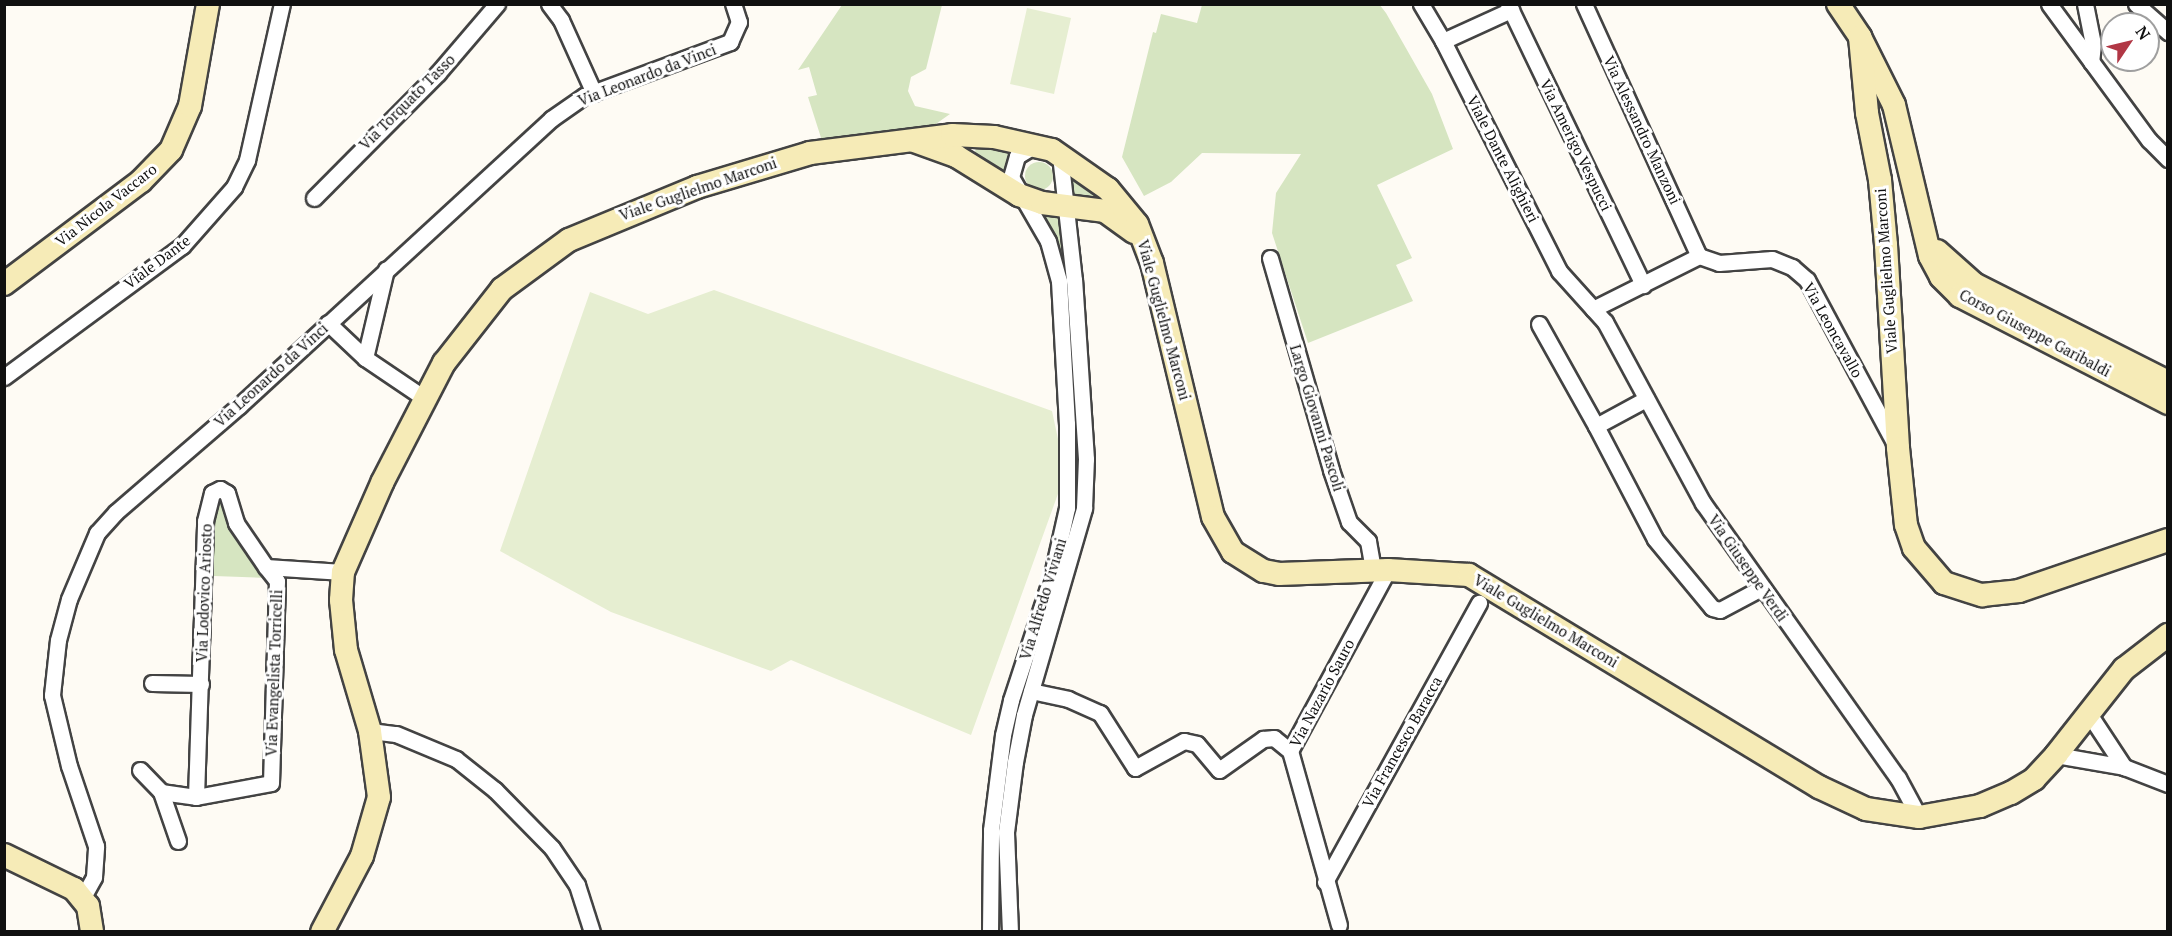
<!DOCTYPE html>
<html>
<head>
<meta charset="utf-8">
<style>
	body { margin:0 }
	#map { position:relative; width:2172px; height:936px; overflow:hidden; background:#fefbf4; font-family:"PT Serif",serif }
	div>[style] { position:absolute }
	.green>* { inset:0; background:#d6e5c1 }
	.round { border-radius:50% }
	.pitch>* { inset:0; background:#e6eed1 }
	.roads { filter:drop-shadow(2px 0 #434343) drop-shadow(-2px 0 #434343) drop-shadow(0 2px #434343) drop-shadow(0 -2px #434343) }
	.street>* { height:15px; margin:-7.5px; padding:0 7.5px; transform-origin:7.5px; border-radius:7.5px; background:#fff }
	.secondary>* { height:22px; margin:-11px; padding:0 11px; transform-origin:11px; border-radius:11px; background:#f6ebb7 }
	span { translate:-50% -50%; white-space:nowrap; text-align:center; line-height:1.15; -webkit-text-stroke:6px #fff; paint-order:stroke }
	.street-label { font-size:15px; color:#101010 }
	.frame { position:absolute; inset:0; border:6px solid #101010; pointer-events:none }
	.north { position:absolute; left:2100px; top:12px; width:60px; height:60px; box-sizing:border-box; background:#fff; border:2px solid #9f9f9f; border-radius:50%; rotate:55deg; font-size:16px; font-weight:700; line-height:24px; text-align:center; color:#101010 }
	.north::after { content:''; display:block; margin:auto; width:21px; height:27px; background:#b13745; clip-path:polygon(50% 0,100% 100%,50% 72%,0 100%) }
</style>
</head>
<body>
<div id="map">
	<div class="green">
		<i style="clip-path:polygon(842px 5px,942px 5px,926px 69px,911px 77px,908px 91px,915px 106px,950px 114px,923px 133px,823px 144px,808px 97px,817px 95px,809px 67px,798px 70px)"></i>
		<i style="clip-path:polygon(1202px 5px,1379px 4px,1386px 13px,1432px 94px,1453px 149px,1377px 185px,1412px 258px,1396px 265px,1413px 301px,1308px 343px,1272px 233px,1276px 193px,1301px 154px,1202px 153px,1171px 182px,1144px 196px,1122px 157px,1153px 32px,1156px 33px,1161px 14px,1197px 23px)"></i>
		<i style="clip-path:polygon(977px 145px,1012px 152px,1005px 175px,974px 155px)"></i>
		<i class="round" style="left:1025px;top:162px;width:28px;height:28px"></i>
		<i style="clip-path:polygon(1073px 175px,1113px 200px,1069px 197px)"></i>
		<i style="clip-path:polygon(1037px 214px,1060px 216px,1065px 275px,1060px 258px)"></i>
		<i style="clip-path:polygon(220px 501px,224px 502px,267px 578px,214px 576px,212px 526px,216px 505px)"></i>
	</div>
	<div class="pitch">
		<i style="clip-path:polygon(1027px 8px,1071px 18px,1054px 94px,1010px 84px)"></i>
		<i style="clip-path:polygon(714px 290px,1052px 411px,1061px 453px,1059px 491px,971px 735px,791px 660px,771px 671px,611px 612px,500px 551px,590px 292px,648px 314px)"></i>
	</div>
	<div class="roads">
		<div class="street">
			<i style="left:549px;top:4px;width:20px;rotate:53deg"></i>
			<i style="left:561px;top:20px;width:80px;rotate:65.7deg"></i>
			<i style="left:1421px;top:4px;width:43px;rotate:59.3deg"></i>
			<i style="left:1443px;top:41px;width:258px;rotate:63.2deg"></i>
			<i style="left:1559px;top:271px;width:69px;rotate:48deg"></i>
			<i style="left:1605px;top:322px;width:206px;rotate:61.6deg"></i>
			<i style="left:1703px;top:503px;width:337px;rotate:54.7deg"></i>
			<i style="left:1898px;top:778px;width:44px;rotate:61.7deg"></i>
			<i style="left:1508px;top:4px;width:312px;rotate:64.3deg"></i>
			<i style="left:1584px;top:4px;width:277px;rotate:65.5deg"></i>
			<i style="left:2049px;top:4px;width:169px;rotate:53.7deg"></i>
			<i style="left:2149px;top:140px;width:27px;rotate:45deg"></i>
			<i style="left:2085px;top:4px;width:41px;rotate:78.7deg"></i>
			<i style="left:2093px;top:44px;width:18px;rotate:96deg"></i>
			<i style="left:2136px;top:4px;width:43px;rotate:41.2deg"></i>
			<i style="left:1443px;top:41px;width:75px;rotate:-24.5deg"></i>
			<i style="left:314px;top:198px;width:176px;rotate:-45.2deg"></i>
			<i style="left:438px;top:73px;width:91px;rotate:-49.5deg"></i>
			<i style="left:1699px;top:256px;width:21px;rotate:19deg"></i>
			<i style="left:1719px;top:263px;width:53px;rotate:-4.3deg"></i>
			<i style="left:1772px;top:259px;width:22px;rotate:22deg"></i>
			<i style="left:1792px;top:267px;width:20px;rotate:41deg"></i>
			<i style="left:1807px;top:280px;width:184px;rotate:61.8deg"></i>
			<i style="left:1270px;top:258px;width:221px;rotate:73.9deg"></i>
			<i style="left:1331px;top:470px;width:55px;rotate:70.9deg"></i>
			<i style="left:1349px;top:522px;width:27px;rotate:45deg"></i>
			<i style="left:1368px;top:541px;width:29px;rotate:80deg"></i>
			<i style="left:1593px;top:309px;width:119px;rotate:-26.6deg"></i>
			<i style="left:328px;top:323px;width:51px;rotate:43.4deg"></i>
			<i style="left:365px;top:358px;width:91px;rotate:-76.7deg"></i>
			<i style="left:1539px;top:324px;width:117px;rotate:60.8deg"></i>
			<i style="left:1596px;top:426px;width:57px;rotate:-28.4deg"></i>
			<i style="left:365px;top:358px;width:71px;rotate:34.1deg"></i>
			<i style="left:4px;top:377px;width:221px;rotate:-36.4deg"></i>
			<i style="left:182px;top:246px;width:79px;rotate:-48.6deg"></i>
			<i style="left:234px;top:187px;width:30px;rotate:-64deg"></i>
			<i style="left:247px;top:160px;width:160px;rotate:-77.4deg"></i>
			<i style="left:1596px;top:426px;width:127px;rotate:62.4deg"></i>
			<i style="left:1655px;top:539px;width:89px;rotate:50.4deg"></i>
			<i style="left:1712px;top:608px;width:8px;rotate:14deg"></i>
			<i style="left:1720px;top:610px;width:47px;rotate:-28.2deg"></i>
			<i style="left:152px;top:683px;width:49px;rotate:1.2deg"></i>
			<i style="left:1031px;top:691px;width:38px;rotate:12deg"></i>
			<i style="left:1068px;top:699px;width:35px;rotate:24deg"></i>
			<i style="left:1100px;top:713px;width:65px;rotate:57.5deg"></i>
			<i style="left:1135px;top:768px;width:56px;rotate:-28.9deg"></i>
			<i style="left:1184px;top:741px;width:13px;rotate:13deg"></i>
			<i style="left:1197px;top:744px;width:34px;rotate:50deg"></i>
			<i style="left:1219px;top:770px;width:54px;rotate:-35.2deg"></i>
			<i style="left:1263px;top:739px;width:11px;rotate:-5deg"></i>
			<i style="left:1274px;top:738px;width:21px;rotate:39deg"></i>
			<i style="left:2089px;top:714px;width:64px;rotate:56.6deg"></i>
			<i style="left:370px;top:731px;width:26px;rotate:7deg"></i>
			<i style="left:396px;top:734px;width:65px;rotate:22.6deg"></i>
			<i style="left:456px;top:759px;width:50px;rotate:38.5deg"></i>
			<i style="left:495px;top:790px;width:81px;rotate:45.5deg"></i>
			<i style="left:552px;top:848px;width:45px;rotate:56deg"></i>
			<i style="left:577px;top:885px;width:49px;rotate:72.3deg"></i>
			<i style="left:2056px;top:755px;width:69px;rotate:10deg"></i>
			<i style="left:2124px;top:767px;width:47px;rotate:21.1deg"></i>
			<i style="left:140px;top:770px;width:30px;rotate:46deg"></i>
			<i style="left:196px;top:797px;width:276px;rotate:-88.1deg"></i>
			<i style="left:205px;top:521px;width:29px;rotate:-76deg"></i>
			<i style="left:212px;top:493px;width:9px;rotate:-27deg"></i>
			<i style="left:220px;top:489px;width:8px;rotate:30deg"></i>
			<i style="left:227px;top:493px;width:31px;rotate:73deg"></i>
			<i style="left:236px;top:523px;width:53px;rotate:55.7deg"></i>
			<i style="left:266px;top:567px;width:77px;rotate:3.7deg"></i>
			<i style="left:178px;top:841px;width:52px;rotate:-109.1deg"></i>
			<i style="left:161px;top:792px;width:35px;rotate:8deg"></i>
			<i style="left:196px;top:797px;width:76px;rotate:-10.6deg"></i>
			<i style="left:271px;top:783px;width:202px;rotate:-88.3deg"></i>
			<i style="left:277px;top:581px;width:18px;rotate:-128deg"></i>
			<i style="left:1325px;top:882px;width:319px;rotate:-61.1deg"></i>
			<i style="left:83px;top:897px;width:23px;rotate:-61deg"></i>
			<i style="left:94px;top:877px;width:31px;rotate:-86deg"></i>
			<i style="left:96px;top:846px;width:84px;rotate:-108.6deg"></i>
			<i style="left:69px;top:766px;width:73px;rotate:-103.5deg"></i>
			<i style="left:52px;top:695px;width:55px;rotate:-83.8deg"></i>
			<i style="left:58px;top:640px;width:42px;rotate:-75deg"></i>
			<i style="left:69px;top:599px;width:72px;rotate:-67deg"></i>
			<i style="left:97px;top:533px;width:28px;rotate:-48deg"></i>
			<i style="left:116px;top:512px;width:162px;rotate:-40.8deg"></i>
			<i style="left:239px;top:406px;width:424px;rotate:-42.6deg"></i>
			<i style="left:551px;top:119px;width:40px;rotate:-34.9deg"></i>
			<i style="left:584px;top:96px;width:156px;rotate:-20.3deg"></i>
			<i style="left:730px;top:42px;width:22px;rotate:-66deg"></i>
			<i style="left:739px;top:22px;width:19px;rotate:-108deg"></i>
			<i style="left:1339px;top:925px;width:181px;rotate:-105.7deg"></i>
			<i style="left:1290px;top:751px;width:206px;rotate:-61.6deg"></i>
			<i style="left:990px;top:932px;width:102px;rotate:-89.4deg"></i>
			<i style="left:991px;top:830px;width:96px;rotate:-82.8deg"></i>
			<i style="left:1003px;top:735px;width:36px;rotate:-77deg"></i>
			<i style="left:1011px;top:700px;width:132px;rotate:-71.8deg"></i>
			<i style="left:1052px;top:575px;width:69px;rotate:-77.4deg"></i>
			<i style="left:1067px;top:508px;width:84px;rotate:-90deg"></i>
			<i style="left:1067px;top:424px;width:143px;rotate:-93.2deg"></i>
			<i style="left:1059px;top:281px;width:41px;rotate:-105.4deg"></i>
			<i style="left:1048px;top:241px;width:74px;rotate:-120deg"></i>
			<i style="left:1011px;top:177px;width:22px;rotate:-74deg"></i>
			<i style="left:1017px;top:156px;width:23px;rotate:-31deg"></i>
			<i style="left:1010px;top:932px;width:100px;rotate:-92.3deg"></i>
			<i style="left:1006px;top:832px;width:71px;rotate:-82.7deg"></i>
			<i style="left:1015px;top:762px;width:48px;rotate:-79.2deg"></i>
			<i style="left:1024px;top:715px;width:216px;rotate:-73.8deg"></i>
			<i style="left:1084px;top:508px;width:49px;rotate:-87.7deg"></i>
			<i style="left:1086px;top:459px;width:179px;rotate:-93.8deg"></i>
			<i style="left:1074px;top:280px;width:125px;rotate:-96.4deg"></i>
		</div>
		<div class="secondary">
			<i style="left:1838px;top:4px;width:40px;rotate:56deg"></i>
			<i style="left:1860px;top:37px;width:76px;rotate:63.4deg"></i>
			<i style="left:1894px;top:105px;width:155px;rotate:76.6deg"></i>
			<i style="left:1930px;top:256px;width:24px;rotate:62deg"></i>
			<i style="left:1941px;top:277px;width:27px;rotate:45deg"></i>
			<i style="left:1960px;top:296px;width:234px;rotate:27.2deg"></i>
			<i style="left:1860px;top:37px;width:76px;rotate:84.7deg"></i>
			<i style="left:1867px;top:113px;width:68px;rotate:79deg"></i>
			<i style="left:1880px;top:180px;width:65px;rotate:84.7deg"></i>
			<i style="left:1886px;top:245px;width:203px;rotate:86.6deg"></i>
			<i style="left:1898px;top:448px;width:77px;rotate:84.1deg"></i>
			<i style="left:1906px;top:525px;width:24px;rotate:71deg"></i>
			<i style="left:1914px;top:548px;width:46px;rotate:49.4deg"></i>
			<i style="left:1944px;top:583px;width:40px;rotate:18deg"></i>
			<i style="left:1982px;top:595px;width:37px;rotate:-6deg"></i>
			<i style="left:2019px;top:591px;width:157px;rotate:-18.9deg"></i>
			<i style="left:914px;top:141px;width:45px;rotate:19.7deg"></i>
			<i style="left:956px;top:156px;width:74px;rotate:31.8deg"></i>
			<i style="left:1019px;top:195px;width:24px;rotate:19deg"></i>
			<i style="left:1042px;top:203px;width:64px;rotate:7.2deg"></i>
			<i style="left:1105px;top:211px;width:36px;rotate:36deg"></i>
			<i style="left:1937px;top:251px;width:50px;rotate:41.7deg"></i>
			<i style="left:1974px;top:284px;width:217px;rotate:26.8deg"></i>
			<i style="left:4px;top:284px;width:171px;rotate:-36.9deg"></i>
			<i style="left:141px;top:181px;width:43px;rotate:-45.9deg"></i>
			<i style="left:171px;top:150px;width:48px;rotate:-66.6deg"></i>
			<i style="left:190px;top:106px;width:104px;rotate:-80deg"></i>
			<i style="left:4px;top:855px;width:78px;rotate:25.9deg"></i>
			<i style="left:74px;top:889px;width:22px;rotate:51deg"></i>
			<i style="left:88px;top:906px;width:26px;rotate:81deg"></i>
			<i style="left:322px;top:932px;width:86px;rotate:-62.2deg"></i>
			<i style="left:362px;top:856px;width:61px;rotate:-73.9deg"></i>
			<i style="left:379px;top:797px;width:67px;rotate:-97.8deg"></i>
			<i style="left:370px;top:731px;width:84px;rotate:-106.5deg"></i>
			<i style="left:346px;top:650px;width:50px;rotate:-95.7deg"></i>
			<i style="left:341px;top:600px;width:28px;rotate:-86deg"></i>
			<i style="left:343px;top:572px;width:99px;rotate:-66.3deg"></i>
			<i style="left:383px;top:481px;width:133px;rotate:-62.7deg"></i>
			<i style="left:444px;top:363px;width:94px;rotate:-51.9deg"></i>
			<i style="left:502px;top:289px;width:83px;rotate:-36.2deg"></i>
			<i style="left:569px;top:240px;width:139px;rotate:-22.5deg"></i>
			<i style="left:697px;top:187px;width:118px;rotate:-16.7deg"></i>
			<i style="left:810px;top:153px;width:143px;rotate:-7.2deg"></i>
			<i style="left:952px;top:135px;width:42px;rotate:2.7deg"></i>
			<i style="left:994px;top:137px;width:59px;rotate:12.6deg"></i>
			<i style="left:1052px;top:150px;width:68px;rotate:34.9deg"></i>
			<i style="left:1108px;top:189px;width:45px;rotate:50.4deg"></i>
			<i style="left:1137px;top:224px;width:42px;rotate:69deg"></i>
			<i style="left:1152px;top:263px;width:261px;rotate:76.5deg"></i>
			<i style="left:1213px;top:517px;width:40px;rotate:60.3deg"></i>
			<i style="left:1233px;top:552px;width:36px;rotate:32deg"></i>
			<i style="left:1264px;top:571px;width:15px;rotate:11deg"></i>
			<i style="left:1279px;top:574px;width:109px;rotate:-2.1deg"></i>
			<i style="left:1388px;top:570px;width:81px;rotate:3.5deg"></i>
			<i style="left:1469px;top:575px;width:409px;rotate:31.2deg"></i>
			<i style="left:1819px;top:787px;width:52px;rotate:25.1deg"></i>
			<i style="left:1866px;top:809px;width:54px;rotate:8.6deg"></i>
			<i style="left:1919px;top:817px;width:62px;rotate:-10.2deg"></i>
			<i style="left:1980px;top:806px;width:34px;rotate:-23deg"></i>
			<i style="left:2011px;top:793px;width:27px;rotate:-31deg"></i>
			<i style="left:2034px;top:779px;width:33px;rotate:-47deg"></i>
			<i style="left:2056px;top:755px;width:110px;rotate:-51.7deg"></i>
			<i style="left:2124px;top:669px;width:56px;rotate:-37.7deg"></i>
		</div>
	</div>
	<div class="street-label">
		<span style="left:647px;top:75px;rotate:-21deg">Via Leonardo da Vinci</span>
		<span style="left:407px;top:102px;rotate:-45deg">Via Torquato Tasso</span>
		<span style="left:1642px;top:130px;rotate:65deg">Via Alessandro Manzoni</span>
		<span style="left:1576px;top:145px;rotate:64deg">Via Amerigo Vespucci</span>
		<span style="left:1503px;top:159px;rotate:63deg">Viale Dante Alighieri</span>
		<span style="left:698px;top:189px;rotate:-19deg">Viale Guglielmo Marconi</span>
		<span style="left:106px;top:205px;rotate:-38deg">Via Nicola Vaccaro</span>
		<span style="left:157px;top:262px;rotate:-37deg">Viale Dante</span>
		<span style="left:1886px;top:271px;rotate:-94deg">Viale Guglielmo Marconi</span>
		<span style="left:1164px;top:320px;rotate:75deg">Viale Guglielmo Marconi</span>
		<span style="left:1833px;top:330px;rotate:61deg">Via Leoncavallo</span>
		<span style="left:2035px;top:333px;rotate:28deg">Corso Giuseppe Garibaldi</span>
		<span style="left:271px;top:375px;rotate:-42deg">Via Leonardo da Vinci</span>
		<span style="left:1317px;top:418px;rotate:73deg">Largo Giovanni Pascoli</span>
		<span style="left:1748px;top:568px;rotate:55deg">Via Giuseppe Verdi</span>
		<span style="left:204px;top:593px;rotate:-88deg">Via Lodovico Ariosto</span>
		<span style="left:1043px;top:599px;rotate:-73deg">Via Alfredo Viviani</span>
		<span style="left:1546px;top:621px;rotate:31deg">Viale Guglielmo Marconi</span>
		<span style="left:274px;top:673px;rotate:-88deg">Via Evangelista Torricelli</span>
		<span style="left:1322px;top:693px;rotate:-62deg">Via Nazario Sauro</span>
		<span style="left:1402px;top:742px;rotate:-61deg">Via Francesco Baracca</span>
	</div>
	<div class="frame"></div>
	<div class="north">N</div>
</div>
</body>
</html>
